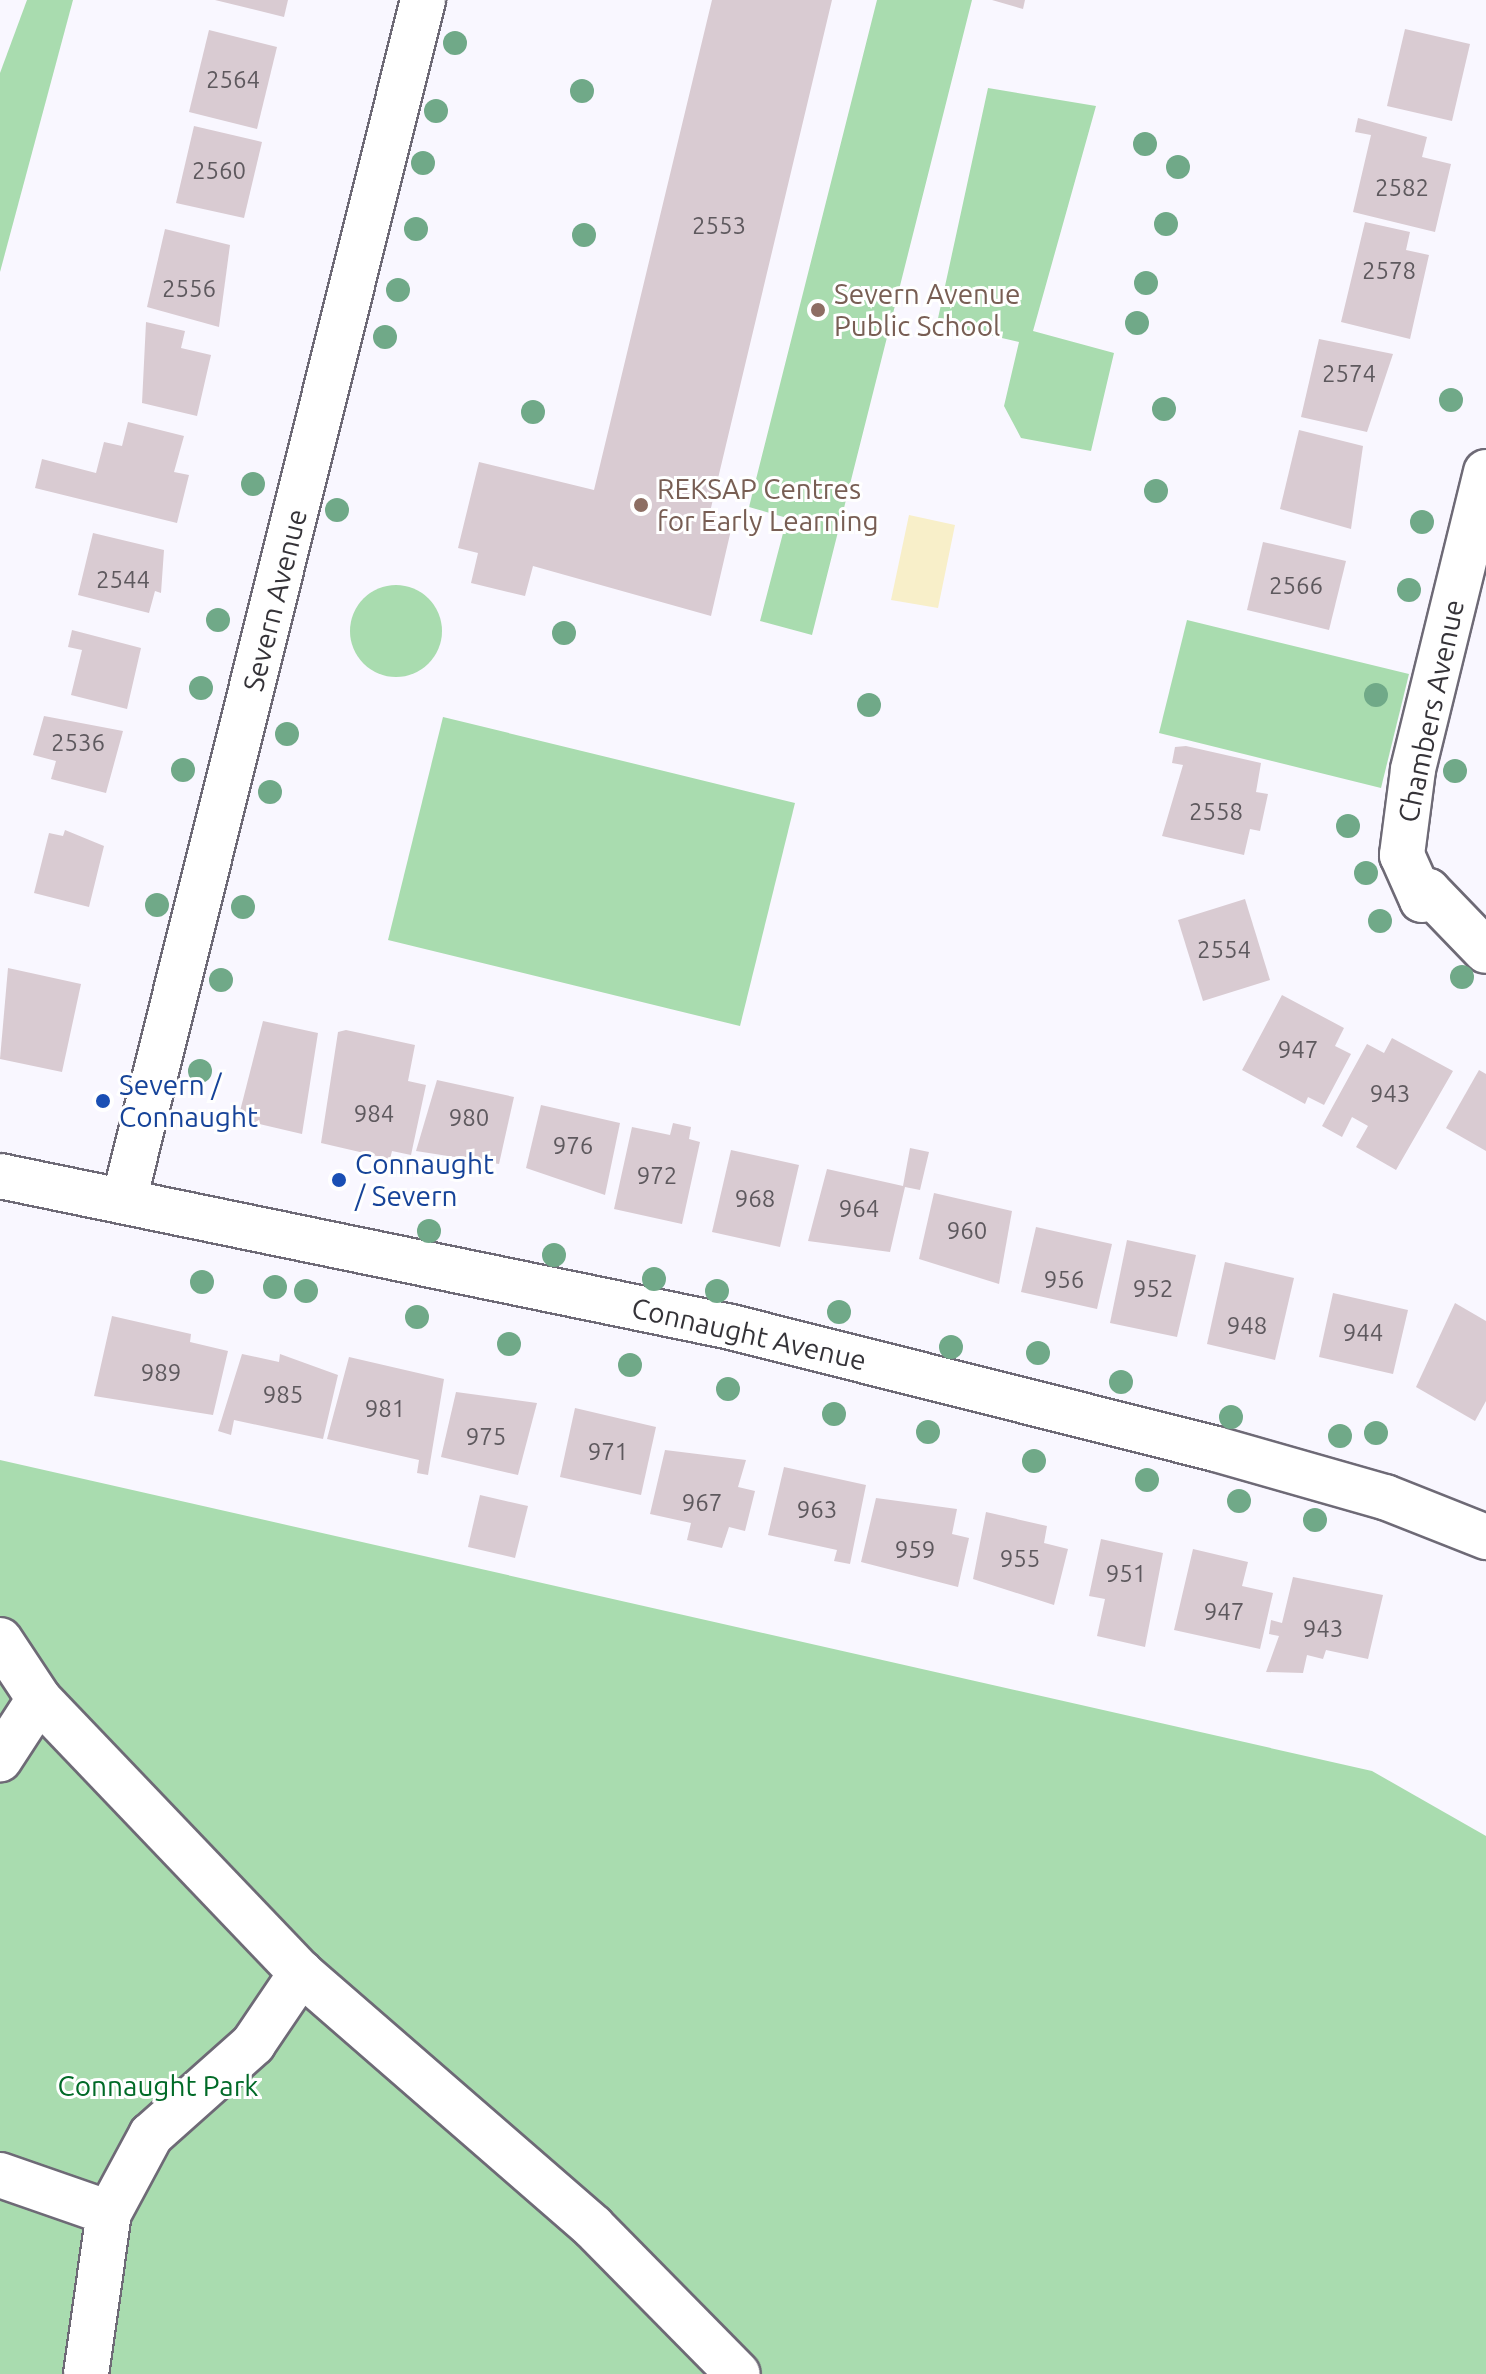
<!DOCTYPE html>
<html>
<head>
<meta charset="utf-8">
<style>
	body { margin:0 }
	#map { position:relative; width:1486px; height:2374px; overflow:hidden; background:#f9f7ff; font-family:Ubuntu,sans-serif }
	div>[style] { position:absolute }
	.green>* { inset:0; background:#a9dcaf }
	.round { border-radius:50% }
	.sand>* { inset:0; background:#f8efc9 }
	.building>* { inset:0; background:#d9cbd2 }
	.roads { filter:drop-shadow(2px 0 #6e6a76) drop-shadow(-2px 0 #6e6a76) drop-shadow(0 2px #6e6a76) drop-shadow(0 -2px #6e6a76) }
	.minor>* { height:44px; margin:-22px; padding:0 22px; transform-origin:22px; border-radius:22px; background:#fff }
	.trees>* { width:24px; height:24px; margin:-12px; border-radius:50%; background:#70a988 }
	.dots>* { width:22px; height:22px; translate:-50% -50%; box-sizing:border-box; border:4px solid #fff; border-radius:50% }
	span { translate:-50% -50%; white-space:nowrap; text-align:center; line-height:1.15; -webkit-text-stroke:6px #fff; paint-order:stroke }
	.number-label { font-size:24px; color:#5e595e }
	.number-label span { -webkit-text-stroke-width:0 }
	.education-label { font-size:28px; color:#785e54 }
	.left { translate:0 -50%; text-align:left }
	.street-label { font-size:28px; color:#353338 }
	.transit-label { font-size:28px; color:#164399 }
	.park-label { font-size:28px; color:#006a27 }
</style>
</head>
<body>
<div id="map">
	<div class="green">
		<i style="clip-path:polygon(27px 0,73px 0,0 272px,0 73px)"></i>
		<i style="clip-path:polygon(877px 0,972px 0,812px 635px,760px 621px,787px 518px,749px 507px)"></i>
		<i style="clip-path:polygon(988px 88px,1096px 106px,1033px 331px,1114px 353px,1091px 451px,1021px 438px,1004px 406px,1019px 342px,937px 323px)"></i>
		<i class="round" style="left:350px;top:585px;width:92px;height:92px"></i>
		<i style="clip-path:polygon(1187px 620px,1409px 674px,1381px 788px,1159px 733px)"></i>
		<i style="clip-path:polygon(443px 717px,795px 803px,740px 1026px,388px 940px)"></i>
		<i style="clip-path:polygon(0 1460px,1372px 1771px,1486px 1836px,1486px 2374px,0 2374px)"></i>
	</div>
	<div class="sand">
		<i style="clip-path:polygon(909px 515px,955px 525px,938px 608px,891px 600px)"></i>
	</div>
	<div class="building">
		<i style="clip-path:polygon(215px 0,288px 0,284px 17px)"></i>
		<i style="clip-path:polygon(712px 0,832px 0,710px 512px,734px 517px,711px 616px,533px 566px,525px 596px,471px 583px,478px 553px,458px 548px,479px 462px,594px 490px)"></i>
		<i style="clip-path:polygon(992px 0,1025px 0,1023px 9px)"></i>
		<i style="clip-path:polygon(1405px 29px,1470px 44px,1452px 121px,1387px 106px)"></i>
		<i style="clip-path:polygon(209px 30px,277px 47px,257px 129px,189px 112px)"></i>
		<i style="clip-path:polygon(1358px 118px,1427px 137px,1422px 157px,1451px 164px,1435px 232px,1353px 212px,1371px 135px,1355px 132px)"></i>
		<i style="clip-path:polygon(194px 126px,262px 142px,244px 218px,176px 203px)"></i>
		<i style="clip-path:polygon(1365px 222px,1410px 232px,1406px 250px,1429px 255px,1410px 339px,1341px 322px)"></i>
		<i style="clip-path:polygon(165px 229px,230px 245px,219px 327px,147px 307px)"></i>
		<i style="clip-path:polygon(146px 322px,185px 331px,181px 348px,211px 355px,197px 416px,142px 403px)"></i>
		<i style="clip-path:polygon(1319px 339px,1393px 354px,1367px 432px,1301px 417px)"></i>
		<i style="clip-path:polygon(128px 422px,184px 436px,174px 472px,189px 475px,177px 523px,35px 488px,42px 459px,96px 473px,104px 442px,122px 446px)"></i>
		<i style="clip-path:polygon(1299px 430px,1363px 446px,1351px 529px,1280px 509px)"></i>
		<i style="clip-path:polygon(93px 533px,164px 550px,161px 593px,155px 591px,149px 613px,78px 595px)"></i>
		<i style="clip-path:polygon(1263px 542px,1346px 561px,1329px 630px,1247px 610px)"></i>
		<i style="clip-path:polygon(72px 630px,141px 648px,127px 709px,71px 695px,82px 650px,68px 647px)"></i>
		<i style="clip-path:polygon(44px 716px,123px 731px,106px 793px,51px 779px,56px 761px,33px 755px)"></i>
		<i style="clip-path:polygon(1186px 746px,1261px 763px,1256px 792px,1268px 794px,1260px 831px,1250px 829px,1244px 855px,1162px 836px,1183px 765px,1172px 763px,1175px 747px)"></i>
		<i style="clip-path:polygon(65px 830px,104px 846px,89px 907px,34px 893px,49px 833px,63px 836px)"></i>
		<i style="clip-path:polygon(1245px 899px,1270px 980px,1203px 1001px,1178px 920px)"></i>
		<i style="clip-path:polygon(8px 968px,81px 984px,62px 1072px,0 1059px)"></i>
		<i style="clip-path:polygon(1282px 995px,1344px 1028px,1335px 1046px,1351px 1054px,1324px 1105px,1308px 1097px,1305px 1104px,1242px 1070px)"></i>
		<i style="clip-path:polygon(263px 1021px,318px 1033px,302px 1134px,238px 1119px)"></i>
		<i style="clip-path:polygon(346px 1030px,415px 1045px,408px 1081px,426px 1085px,411px 1155px,392px 1151px,390px 1159px,321px 1143px,338px 1032px)"></i>
		<i style="clip-path:polygon(1392px 1038px,1453px 1071px,1396px 1170px,1356px 1147px,1368px 1126px,1352px 1117px,1342px 1137px,1322px 1126px,1367px 1044px,1384px 1053px)"></i>
		<i style="clip-path:polygon(1479px 1070px,1486px 1074px,1486px 1151px,1446px 1128px)"></i>
		<i style="clip-path:polygon(437px 1080px,514px 1097px,499px 1164px,416px 1151px)"></i>
		<i style="clip-path:polygon(541px 1105px,620px 1123px,605px 1195px,526px 1168px)"></i>
		<i style="clip-path:polygon(673px 1123px,691px 1127px,689px 1139px,700px 1142px,682px 1224px,614px 1209px,632px 1127px,670px 1135px)"></i>
		<i style="clip-path:polygon(910px 1148px,929px 1152px,920px 1190px,905px 1187px,890px 1252px,808px 1241px,827px 1169px,903px 1186px)"></i>
		<i style="clip-path:polygon(731px 1150px,799px 1165px,780px 1247px,712px 1232px)"></i>
		<i style="clip-path:polygon(934px 1193px,1012px 1211px,999px 1284px,919px 1259px)"></i>
		<i style="clip-path:polygon(1036px 1227px,1112px 1244px,1097px 1309px,1021px 1292px)"></i>
		<i style="clip-path:polygon(1127px 1240px,1196px 1255px,1177px 1337px,1110px 1323px)"></i>
		<i style="clip-path:polygon(1225px 1262px,1294px 1278px,1275px 1360px,1207px 1344px)"></i>
		<i style="clip-path:polygon(1333px 1293px,1408px 1310px,1393px 1374px,1319px 1357px)"></i>
		<i style="clip-path:polygon(1455px 1303px,1486px 1321px,1486px 1401px,1475px 1421px,1416px 1387px)"></i>
		<i style="clip-path:polygon(112px 1316px,191px 1334px,190px 1342px,228px 1351px,213px 1415px,94px 1396px)"></i>
		<i style="clip-path:polygon(242px 1354px,279px 1362px,280px 1354px,338px 1375px,323px 1439px,234px 1420px,231px 1435px,218px 1431px)"></i>
		<i style="clip-path:polygon(349px 1357px,444px 1379px,428px 1475px,417px 1473px,419px 1460px,327px 1439px)"></i>
		<i style="clip-path:polygon(456px 1392px,537px 1403px,518px 1475px,441px 1457px)"></i>
		<i style="clip-path:polygon(575px 1408px,656px 1427px,641px 1495px,560px 1477px)"></i>
		<i style="clip-path:polygon(665px 1450px,746px 1460px,738px 1487px,755px 1491px,745px 1531px,729px 1527px,722px 1548px,687px 1540px,691px 1523px,650px 1514px)"></i>
		<i style="clip-path:polygon(784px 1467px,866px 1485px,850px 1564px,834px 1561px,837px 1550px,768px 1535px)"></i>
		<i style="clip-path:polygon(480px 1495px,528px 1506px,515px 1558px,468px 1547px)"></i>
		<i style="clip-path:polygon(876px 1498px,957px 1509px,952px 1534px,969px 1538px,958px 1587px,861px 1562px)"></i>
		<i style="clip-path:polygon(986px 1512px,1047px 1526px,1044px 1543px,1068px 1549px,1054px 1605px,973px 1579px)"></i>
		<i style="clip-path:polygon(1101px 1539px,1163px 1553px,1145px 1647px,1097px 1636px,1105px 1599px,1089px 1596px)"></i>
		<i style="clip-path:polygon(1193px 1549px,1248px 1562px,1242px 1586px,1273px 1593px,1260px 1649px,1174px 1630px)"></i>
		<i style="clip-path:polygon(1293px 1577px,1383px 1595px,1368px 1659px,1326px 1650px,1323px 1659px,1307px 1655px,1303px 1673px,1266px 1672px,1279px 1636px,1269px 1634px,1271px 1620px,1282px 1623px)"></i>
	</div>
	<div class="roads">
		<div class="minor">
			<i style="left:1486px;top:472px;width:307px;rotate:103.8deg"></i>
			<i style="left:1413px;top:770px;width:86px;rotate:97.4deg"></i>
			<i style="left:1402px;top:855px;width:49px;rotate:66deg"></i>
			<i style="left:1422px;top:900px;width:11px;rotate:-56deg"></i>
			<i style="left:1428px;top:891px;width:83px;rotate:46deg"></i>
			<i style="left:0;top:1176px;width:746px;rotate:11.67deg"></i>
			<i style="left:731px;top:1327px;width:500px;rotate:14.12deg"></i>
			<i style="left:1216px;top:1449px;width:176px;rotate:15.9deg"></i>
			<i style="left:1385px;top:1497px;width:109px;rotate:21.6deg"></i>
			<i style="left:124px;top:1200px;width:1237px;rotate:-76.01deg"></i>
			<i style="left:0;top:1640px;width:71px;rotate:56.5deg"></i>
			<i style="left:39px;top:1699px;width:72px;rotate:123deg"></i>
			<i style="left:39px;top:1699px;width:379px;rotate:46.3deg"></i>
			<i style="left:0;top:2175px;width:115px;rotate:19.2deg"></i>
			<i style="left:109px;top:2213px;width:89px;rotate:-61.7deg"></i>
			<i style="left:151px;top:2135px;width:137px;rotate:-41.7deg"></i>
			<i style="left:253px;top:2044px;width:86px;rotate:-55.9deg"></i>
			<i style="left:301px;top:1973px;width:387px;rotate:41deg"></i>
			<i style="left:593px;top:2227px;width:206px;rotate:45.4deg"></i>
			<i style="left:86px;top:2374px;width:163px;rotate:-81.9deg"></i>
		</div>
	</div>
	<div class="trees">
		<i style="left:455px;top:43px"></i>
		<i style="left:582px;top:91px"></i>
		<i style="left:436px;top:111px"></i>
		<i style="left:1145px;top:144px"></i>
		<i style="left:423px;top:163px"></i>
		<i style="left:1178px;top:167px"></i>
		<i style="left:1166px;top:224px"></i>
		<i style="left:416px;top:229px"></i>
		<i style="left:584px;top:235px"></i>
		<i style="left:1146px;top:283px"></i>
		<i style="left:398px;top:290px"></i>
		<i style="left:1137px;top:323px"></i>
		<i style="left:385px;top:337px"></i>
		<i style="left:1451px;top:400px"></i>
		<i style="left:1164px;top:409px"></i>
		<i style="left:533px;top:412px"></i>
		<i style="left:253px;top:484px"></i>
		<i style="left:1156px;top:491px"></i>
		<i style="left:337px;top:510px"></i>
		<i style="left:1422px;top:522px"></i>
		<i style="left:1409px;top:590px"></i>
		<i style="left:218px;top:620px"></i>
		<i style="left:564px;top:633px"></i>
		<i style="left:201px;top:688px"></i>
		<i style="left:1376px;top:695px"></i>
		<i style="left:869px;top:705px"></i>
		<i style="left:287px;top:734px"></i>
		<i style="left:183px;top:770px"></i>
		<i style="left:1455px;top:771px"></i>
		<i style="left:270px;top:792px"></i>
		<i style="left:1348px;top:826px"></i>
		<i style="left:1366px;top:873px"></i>
		<i style="left:157px;top:905px"></i>
		<i style="left:243px;top:907px"></i>
		<i style="left:1380px;top:921px"></i>
		<i style="left:1462px;top:977px"></i>
		<i style="left:221px;top:980px"></i>
		<i style="left:200px;top:1071px"></i>
		<i style="left:429px;top:1231px"></i>
		<i style="left:554px;top:1255px"></i>
		<i style="left:654px;top:1279px"></i>
		<i style="left:202px;top:1282px"></i>
		<i style="left:275px;top:1287px"></i>
		<i style="left:306px;top:1291px"></i>
		<i style="left:717px;top:1291px"></i>
		<i style="left:839px;top:1312px"></i>
		<i style="left:417px;top:1317px"></i>
		<i style="left:509px;top:1344px"></i>
		<i style="left:951px;top:1347px"></i>
		<i style="left:1038px;top:1353px"></i>
		<i style="left:630px;top:1365px"></i>
		<i style="left:1121px;top:1382px"></i>
		<i style="left:728px;top:1389px"></i>
		<i style="left:834px;top:1414px"></i>
		<i style="left:1231px;top:1417px"></i>
		<i style="left:928px;top:1432px"></i>
		<i style="left:1376px;top:1433px"></i>
		<i style="left:1340px;top:1436px"></i>
		<i style="left:1034px;top:1461px"></i>
		<i style="left:1147px;top:1480px"></i>
		<i style="left:1239px;top:1501px"></i>
		<i style="left:1315px;top:1520px"></i>
	</div>
	<div class="dots">
		<i style="left:818px;top:310px;background:#8d6e63"></i>
		<i style="left:641px;top:505px;background:#8d6e63"></i>
		<i style="left:103px;top:1101px;background:#1a4fb4"></i>
		<i style="left:339px;top:1180px;background:#1a4fb4"></i>
	</div>
	<div class="number-label">
		<span style="left:233px;top:80px">2564</span>
		<span style="left:219px;top:171px">2560</span>
		<span style="left:1402px;top:188px">2582</span>
		<span style="left:719px;top:226px">2553</span>
		<span style="left:1389px;top:271px">2578</span>
		<span style="left:189px;top:289px">2556</span>
		<span style="left:1349px;top:374px">2574</span>
		<span style="left:123px;top:580px">2544</span>
		<span style="left:1296px;top:586px">2566</span>
		<span style="left:78px;top:743px">2536</span>
		<span style="left:1216px;top:812px">2558</span>
		<span style="left:1224px;top:950px">2554</span>
		<span style="left:1298px;top:1050px">947</span>
		<span style="left:1390px;top:1094px">943</span>
		<span style="left:374px;top:1114px">984</span>
		<span style="left:469px;top:1118px">980</span>
		<span style="left:573px;top:1146px">976</span>
		<span style="left:657px;top:1176px">972</span>
		<span style="left:755px;top:1199px">968</span>
		<span style="left:859px;top:1209px">964</span>
		<span style="left:967px;top:1231px">960</span>
		<span style="left:1064px;top:1280px">956</span>
		<span style="left:1153px;top:1289px">952</span>
		<span style="left:1247px;top:1326px">948</span>
		<span style="left:1363px;top:1333px">944</span>
		<span style="left:161px;top:1373px">989</span>
		<span style="left:283px;top:1395px">985</span>
		<span style="left:385px;top:1409px">981</span>
		<span style="left:486px;top:1437px">975</span>
		<span style="left:608px;top:1452px">971</span>
		<span style="left:702px;top:1503px">967</span>
		<span style="left:817px;top:1510px">963</span>
		<span style="left:915px;top:1550px">959</span>
		<span style="left:1020px;top:1559px">955</span>
		<span style="left:1126px;top:1574px">951</span>
		<span style="left:1224px;top:1612px">947</span>
		<span style="left:1323px;top:1629px">943</span>
	</div>
	<div class="education-label">
		<span class="left" style="left:834px;top:310px">Severn Avenue<br>Public School</span>
		<span class="left" style="left:657px;top:505px">REKSAP Centres<br>for Early Learning</span>
	</div>
	<div class="street-label">
		<span style="left:275px;top:600px;rotate:-76deg">Severn Avenue</span>
		<span style="left:1431px;top:711px;rotate:-78deg">Chambers Avenue</span>
		<span style="left:749px;top:1334px;rotate:13deg">Connaught Avenue</span>
	</div>
	<div class="transit-label">
		<span class="left" style="left:119px;top:1101px">Severn /<br>Connaught</span>
		<span class="left" style="left:355px;top:1180px">Connaught<br>/ Severn</span>
	</div>
	<div class="park-label">
		<span style="left:158px;top:2086px">Connaught Park</span>
	</div>
</div>
</body>
</html>
